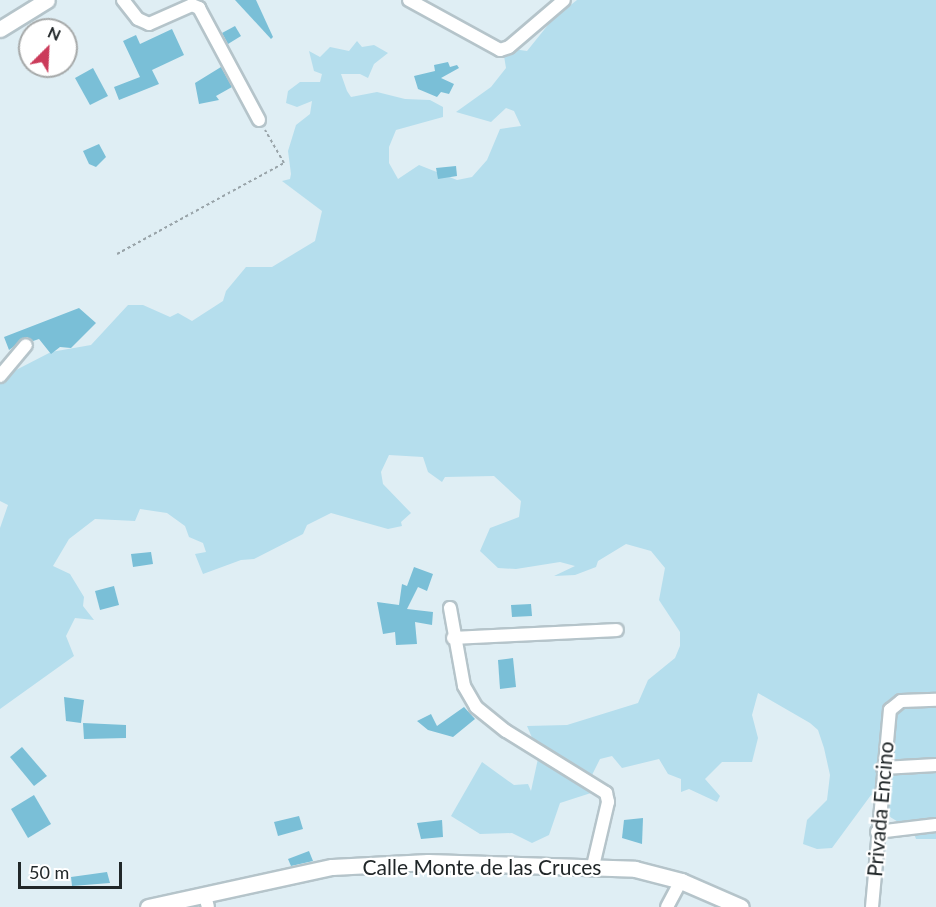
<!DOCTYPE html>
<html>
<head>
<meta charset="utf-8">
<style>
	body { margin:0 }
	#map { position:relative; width:936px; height:907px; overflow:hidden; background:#dfeef4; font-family:Lato,sans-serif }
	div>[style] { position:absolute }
	.green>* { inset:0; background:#b5deed }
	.building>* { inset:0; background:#7abfd7 }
	.path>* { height:2px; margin-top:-1px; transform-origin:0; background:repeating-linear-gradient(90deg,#99a4a9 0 3px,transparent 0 6px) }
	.roads { filter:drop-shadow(2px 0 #b5c4ca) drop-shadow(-2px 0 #b5c4ca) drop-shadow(0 2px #b5c4ca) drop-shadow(0 -2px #b5c4ca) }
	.minor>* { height:12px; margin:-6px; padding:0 6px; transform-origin:6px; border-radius:6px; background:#fff }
	.tertiary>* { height:15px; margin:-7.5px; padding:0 7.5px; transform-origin:7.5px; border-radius:7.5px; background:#fff }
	span { translate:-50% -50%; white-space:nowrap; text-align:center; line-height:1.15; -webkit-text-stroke:4.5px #fff; paint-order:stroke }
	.street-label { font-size:21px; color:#212729 }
	.north { position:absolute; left:18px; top:18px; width:60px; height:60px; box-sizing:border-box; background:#fff; border:2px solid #a6a9a9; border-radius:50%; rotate:24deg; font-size:16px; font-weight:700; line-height:24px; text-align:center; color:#212729 }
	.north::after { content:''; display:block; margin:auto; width:21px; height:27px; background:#cb3b5a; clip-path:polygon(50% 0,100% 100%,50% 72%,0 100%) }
	.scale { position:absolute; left:18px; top:862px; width:104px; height:27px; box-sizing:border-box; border:3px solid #212729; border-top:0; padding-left:8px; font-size:18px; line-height:21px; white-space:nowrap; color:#212729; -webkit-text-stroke:4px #fff; paint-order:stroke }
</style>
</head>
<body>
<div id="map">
	<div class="green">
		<i style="clip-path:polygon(577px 0,936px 0,936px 839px,916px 839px,913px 831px,882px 812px,877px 798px,871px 795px,832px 848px,817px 849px,803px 844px,807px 820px,827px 800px,830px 775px,824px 748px,818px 730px,810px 723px,758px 693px,752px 715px,758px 738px,752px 762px,722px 762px,705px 779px,720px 796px,717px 802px,689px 789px,681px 792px,681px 779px,668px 774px,659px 759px,622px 768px,612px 756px,600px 759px,590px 779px,594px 792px,560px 803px,549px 835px,532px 843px,512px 833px,480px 834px,451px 816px,482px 762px,514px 785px,528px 784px,531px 791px,539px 754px,527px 726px,567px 725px,638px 703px,648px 680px,675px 658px,680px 646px,680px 632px,659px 600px,665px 568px,651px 551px,626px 544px,598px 561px,596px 567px,575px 575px,554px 576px,575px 566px,560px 562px,516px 569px,498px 568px,480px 551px,490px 528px,519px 517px,521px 501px,494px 476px,445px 477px,442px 482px,428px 472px,423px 457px,389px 455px,381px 472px,383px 484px,411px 513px,401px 522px,402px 526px,388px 529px,331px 513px,307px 525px,303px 534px,254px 559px,241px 560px,203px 574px,195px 554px,206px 552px,203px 543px,189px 537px,185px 526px,167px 513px,140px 509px,135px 521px,95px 519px,69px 539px,53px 566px,70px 574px,84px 597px,83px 606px,94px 620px,75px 618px,66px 636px,74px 656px,0 709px,0 528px,8px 505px,0 501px,0 370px,14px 365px,16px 370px,51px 352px,91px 345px,128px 305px,143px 305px,170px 317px,178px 313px,192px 321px,223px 301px,226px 291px,246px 267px,272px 267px,315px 241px,322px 211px,282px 181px,290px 179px,291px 174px,288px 151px,296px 125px,310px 114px,312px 101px,297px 107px,286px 103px,288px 91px,300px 82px,320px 82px,322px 74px,314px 71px,309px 51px,320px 57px,330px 47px,349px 51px,357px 41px,362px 47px,374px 45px,388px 53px,374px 64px,368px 78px,360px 74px,341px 74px,347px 91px,351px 97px,377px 92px,405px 99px,430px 100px,443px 107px,443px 117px,396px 130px,389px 147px,389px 163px,398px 179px,419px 165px,457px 180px,472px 177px,487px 160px,500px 129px,521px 126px,514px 111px,506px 108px,491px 122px,456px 112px,491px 87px,506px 68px,504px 56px,513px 49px,527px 51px,552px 20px)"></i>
	</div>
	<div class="building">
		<i style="clip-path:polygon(235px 0,256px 0,273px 37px,271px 39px)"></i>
		<i style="clip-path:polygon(235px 26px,241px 36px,228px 44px,222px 33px)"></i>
		<i style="clip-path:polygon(172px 29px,184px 55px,152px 70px,159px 84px,119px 100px,114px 87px,140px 77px,123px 41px,136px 35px,140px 44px)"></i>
		<i style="clip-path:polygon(448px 62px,450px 67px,457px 65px,459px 68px,441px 78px,454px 84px,449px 94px,441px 92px,437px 97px,418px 89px,414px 76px,435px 71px,434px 65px)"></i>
		<i style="clip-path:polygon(221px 67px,232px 87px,216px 96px,219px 100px,199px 104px,195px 83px)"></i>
		<i style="clip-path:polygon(93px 68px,108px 96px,90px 105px,75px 78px)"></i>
		<i style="clip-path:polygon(99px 144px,106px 157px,96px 167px,89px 164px,83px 151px)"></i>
		<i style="clip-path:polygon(456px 166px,457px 176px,438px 179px,436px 168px)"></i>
		<i style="clip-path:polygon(79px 308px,96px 323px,71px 348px,60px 347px,51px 354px,39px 339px,33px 341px,27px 337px,9px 350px,4px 337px)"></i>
		<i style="clip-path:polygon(151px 552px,153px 564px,133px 567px,131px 554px)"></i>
		<i style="clip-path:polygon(414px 567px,433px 574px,427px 591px,418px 587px,407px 609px,433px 612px,432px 625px,415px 622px,417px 644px,396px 645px,395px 632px,383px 634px,377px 602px,399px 605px,402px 584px,407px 586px)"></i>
		<i style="clip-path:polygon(114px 586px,119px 605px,100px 610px,95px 591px)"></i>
		<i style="clip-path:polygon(531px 604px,532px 616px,512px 617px,511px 605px)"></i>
		<i style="clip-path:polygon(513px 658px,516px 687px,500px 689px,498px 660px)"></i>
		<i style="clip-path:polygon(64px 697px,84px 700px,81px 723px,66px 721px)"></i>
		<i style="clip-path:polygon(464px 707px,475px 719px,453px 737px,428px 730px,417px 721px,431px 714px,437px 726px)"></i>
		<i style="clip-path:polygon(83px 723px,126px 725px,126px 738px,84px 739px)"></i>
		<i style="clip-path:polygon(22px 747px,47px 776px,34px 786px,10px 757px)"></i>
		<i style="clip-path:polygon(34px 795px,51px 824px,28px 838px,11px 809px)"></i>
		<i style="clip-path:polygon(299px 816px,303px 829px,278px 836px,274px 822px)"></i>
		<i style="clip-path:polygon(643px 818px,642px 844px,622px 838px,624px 820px)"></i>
		<i style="clip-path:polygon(442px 820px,443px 837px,421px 839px,417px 823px)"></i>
		<i style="clip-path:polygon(309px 851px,313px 861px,291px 866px,288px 859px)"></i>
		<i style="clip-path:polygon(107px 872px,110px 883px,72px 886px,71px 877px)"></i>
	</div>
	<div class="path">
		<i style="left:117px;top:254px;width:190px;rotate:-28.6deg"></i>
		<i style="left:284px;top:163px;width:38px;rotate:-120deg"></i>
	</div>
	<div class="roads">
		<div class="minor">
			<i style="left:123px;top:0;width:24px;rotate:52deg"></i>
			<i style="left:138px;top:19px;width:12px;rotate:24deg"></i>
			<i style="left:149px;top:24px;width:47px;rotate:-23.8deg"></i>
			<i style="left:192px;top:5px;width:8px;rotate:23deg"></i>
			<i style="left:199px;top:8px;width:127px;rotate:61.8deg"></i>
			<i style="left:409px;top:0;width:104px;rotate:28.8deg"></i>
			<i style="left:500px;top:50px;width:9px;rotate:-18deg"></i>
			<i style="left:509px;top:47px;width:72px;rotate:-40.5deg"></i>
			<i style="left:0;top:376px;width:40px;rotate:-50deg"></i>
			<i style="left:450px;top:608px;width:79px;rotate:79.8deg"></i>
			<i style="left:464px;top:686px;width:24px;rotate:60deg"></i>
			<i style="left:476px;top:707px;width:38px;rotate:39deg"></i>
			<i style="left:506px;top:731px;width:118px;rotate:31.8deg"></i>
			<i style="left:606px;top:793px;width:9px;rotate:77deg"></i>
			<i style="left:608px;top:802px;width:66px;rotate:103.2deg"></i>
			<i style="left:453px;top:638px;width:164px;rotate:-2.8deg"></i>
			<i style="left:883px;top:768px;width:53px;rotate:-3.2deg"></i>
			<i style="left:877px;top:832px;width:59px;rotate:-6.8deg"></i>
			<i style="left:205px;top:896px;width:11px;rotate:75deg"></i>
			<i style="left:667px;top:907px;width:30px;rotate:-62deg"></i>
			<i style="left:872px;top:907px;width:198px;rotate:-84.8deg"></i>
			<i style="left:890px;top:710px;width:14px;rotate:-39deg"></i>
			<i style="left:901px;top:701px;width:35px;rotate:-2deg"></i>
		</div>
		<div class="tertiary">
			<i style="left:0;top:29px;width:55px;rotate:-31.7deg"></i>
			<i style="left:148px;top:907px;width:188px;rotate:-12.3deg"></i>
			<i style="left:332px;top:867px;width:96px;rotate:-3deg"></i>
			<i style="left:428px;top:862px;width:207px;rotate:1.9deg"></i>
			<i style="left:635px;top:869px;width:48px;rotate:14.6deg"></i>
			<i style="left:681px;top:881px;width:65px;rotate:23.4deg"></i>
		</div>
	</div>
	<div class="street-label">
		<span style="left:880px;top:809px;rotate:-85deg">Privada Encino</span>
		<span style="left:482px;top:867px">Calle Monte de las Cruces</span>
	</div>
	<div class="north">N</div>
	<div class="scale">50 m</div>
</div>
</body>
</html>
